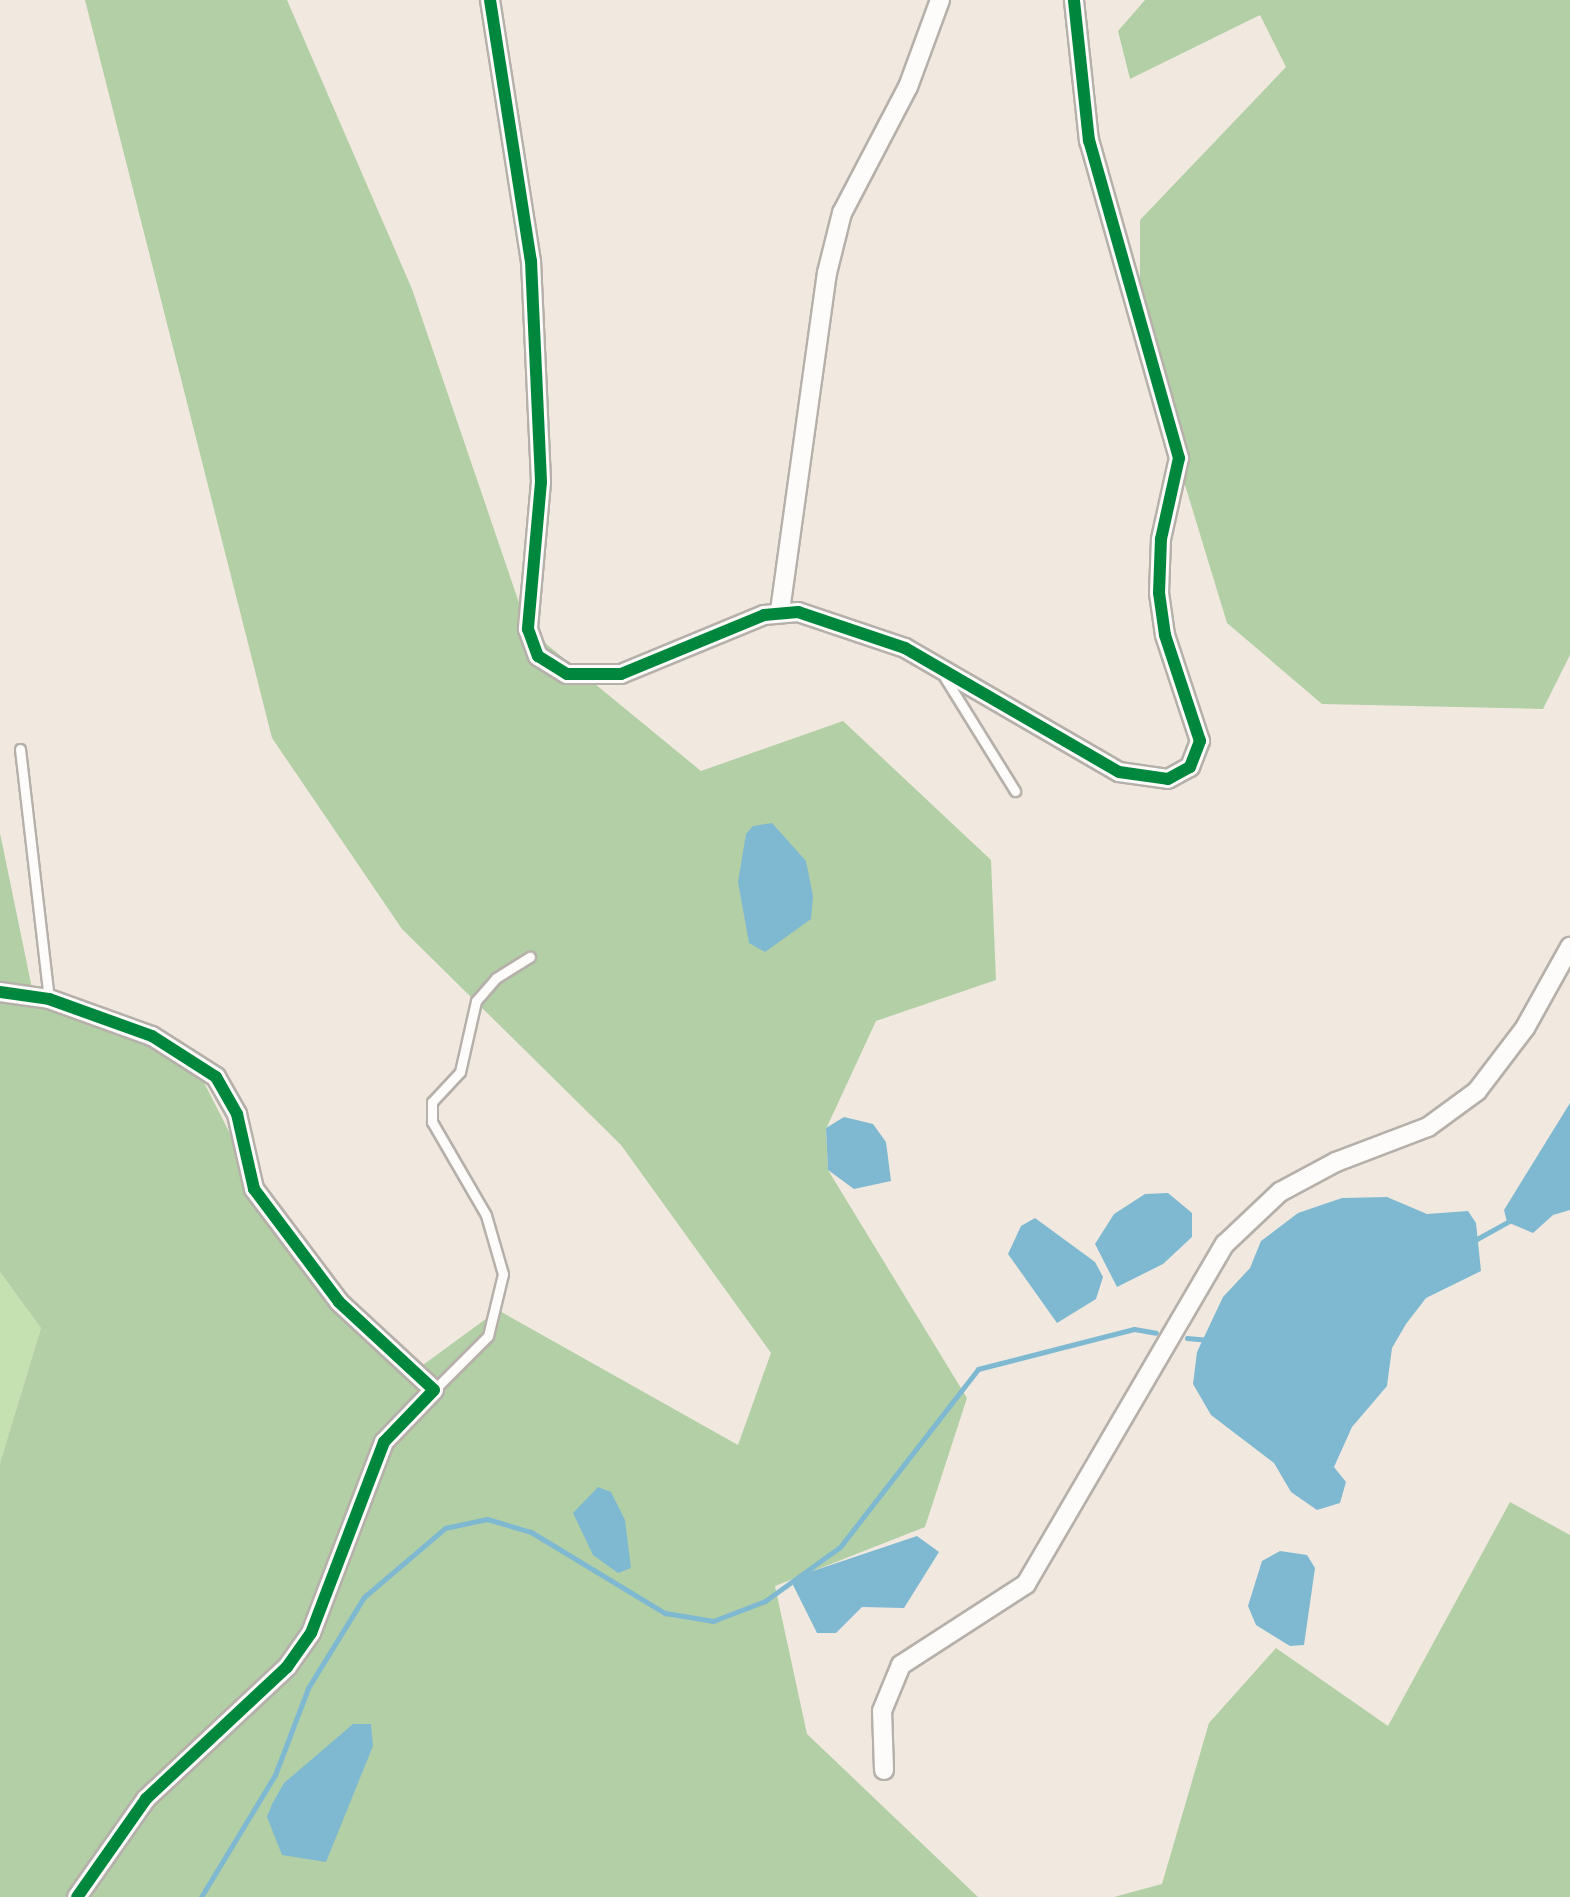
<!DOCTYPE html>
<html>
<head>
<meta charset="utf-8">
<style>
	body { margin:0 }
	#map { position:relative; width:1570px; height:1897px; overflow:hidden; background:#f1e9df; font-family:"Libre Bodoni",serif }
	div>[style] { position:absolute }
	.green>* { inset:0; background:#c5e0b1 }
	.forest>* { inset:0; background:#b3cfa6 }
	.water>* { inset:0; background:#7fb9d1 }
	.stream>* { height:5px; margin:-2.5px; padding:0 2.5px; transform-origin:2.5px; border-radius:2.5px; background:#7fb9d1 }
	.roads { filter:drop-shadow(2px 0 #b6b0aa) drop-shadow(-2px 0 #b6b0aa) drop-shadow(0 2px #b6b0aa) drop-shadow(0 -2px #b6b0aa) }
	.lane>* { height:9px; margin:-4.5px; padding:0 4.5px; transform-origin:4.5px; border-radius:4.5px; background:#fdfcfa }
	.street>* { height:18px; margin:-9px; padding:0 9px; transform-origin:9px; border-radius:9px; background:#fdfcfa }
	.cycleway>* { height:12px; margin:-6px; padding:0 6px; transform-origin:6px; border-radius:6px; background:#00873e }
	span { translate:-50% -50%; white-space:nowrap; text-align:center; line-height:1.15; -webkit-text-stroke:9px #fdfcf7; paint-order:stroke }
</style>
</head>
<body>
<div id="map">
	<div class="green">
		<i style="clip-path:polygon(0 1272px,41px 1328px,0 1463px)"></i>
	</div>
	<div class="forest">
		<i style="clip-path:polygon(85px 0,287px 0,412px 289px,528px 629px,701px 771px,843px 721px,991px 860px,996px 980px,876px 1021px,826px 1129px,828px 1170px,967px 1398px,925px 1527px,775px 1586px,807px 1734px,978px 1897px,0 1897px,0 1463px,41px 1328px,0 1272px,0 833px,34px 998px,193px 1061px,271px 1214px,412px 1373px,498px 1310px,738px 1445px,771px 1353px,621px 1145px,402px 929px,272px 738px)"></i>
		<i style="clip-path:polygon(1145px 0,1570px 0,1570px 655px,1543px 709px,1322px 704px,1227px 623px,1140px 337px,1140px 220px,1286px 67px,1260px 15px,1130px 79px,1118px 31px)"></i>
		<i style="clip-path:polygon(1510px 1502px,1570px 1535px,1570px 1897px,1114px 1897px,1162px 1884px,1209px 1723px,1276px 1648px,1388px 1726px)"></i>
	</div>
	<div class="water">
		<i style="clip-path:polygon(772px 823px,806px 861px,813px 896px,811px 919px,765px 952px,749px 943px,738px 882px,746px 834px,753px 826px)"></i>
		<i style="clip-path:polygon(1570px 1103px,1570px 1210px,1553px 1215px,1533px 1233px,1507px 1222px,1504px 1210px)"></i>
		<i style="clip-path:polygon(844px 1117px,873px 1124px,886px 1142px,891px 1181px,854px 1189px,828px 1170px,826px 1128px)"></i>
		<i style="clip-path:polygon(1168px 1193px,1192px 1213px,1192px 1237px,1163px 1264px,1117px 1287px,1095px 1244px,1114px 1214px,1145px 1194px)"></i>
		<i style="clip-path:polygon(1387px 1197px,1427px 1214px,1468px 1211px,1476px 1223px,1481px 1271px,1426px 1298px,1406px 1324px,1392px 1348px,1387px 1386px,1352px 1427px,1334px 1467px,1346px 1482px,1340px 1503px,1317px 1510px,1291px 1492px,1274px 1463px,1211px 1415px,1193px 1384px,1197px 1352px,1223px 1297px,1250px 1268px,1261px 1241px,1298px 1213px,1342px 1198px)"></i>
		<i style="clip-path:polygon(1035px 1218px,1095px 1262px,1103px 1277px,1096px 1299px,1057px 1323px,1008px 1254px,1021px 1226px)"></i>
		<i style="clip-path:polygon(598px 1487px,611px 1492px,625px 1520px,631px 1568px,618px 1573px,593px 1555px,573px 1513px)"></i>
		<i style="clip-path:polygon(917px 1536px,939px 1552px,904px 1608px,862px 1607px,836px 1633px,817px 1633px,793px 1585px,801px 1575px)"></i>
		<i style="clip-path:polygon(1280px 1551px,1307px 1555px,1315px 1568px,1304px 1645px,1290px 1646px,1256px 1625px,1248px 1606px,1262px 1561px)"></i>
		<i style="clip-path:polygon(353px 1724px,371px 1724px,373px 1746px,326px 1862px,282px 1855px,267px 1817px,272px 1804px,284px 1783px)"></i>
	</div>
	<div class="stream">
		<i style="left:1475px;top:1240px;width:39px;rotate:-29deg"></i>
		<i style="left:1187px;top:1338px;width:22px;rotate:5deg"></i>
		<i style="left:201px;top:1897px;width:143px;rotate:-58.8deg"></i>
		<i style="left:275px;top:1775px;width:93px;rotate:-69.2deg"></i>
		<i style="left:308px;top:1688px;width:107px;rotate:-58.4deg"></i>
		<i style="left:364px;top:1597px;width:106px;rotate:-40.4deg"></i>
		<i style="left:445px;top:1528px;width:43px;rotate:-12.1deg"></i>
		<i style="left:487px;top:1519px;width:46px;rotate:16.5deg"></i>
		<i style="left:531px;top:1532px;width:157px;rotate:31.2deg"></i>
		<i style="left:665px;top:1613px;width:49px;rotate:9.5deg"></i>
		<i style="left:713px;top:1621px;width:56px;rotate:-21deg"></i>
		<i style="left:765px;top:1601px;width:92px;rotate:-35.8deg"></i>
		<i style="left:840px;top:1547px;width:225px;rotate:-52.2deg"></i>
		<i style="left:978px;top:1369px;width:161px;rotate:-14.4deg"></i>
		<i style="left:1134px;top:1329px;width:22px;rotate:10deg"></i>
	</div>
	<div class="roads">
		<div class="lane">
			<i style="left:945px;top:678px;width:133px;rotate:58.2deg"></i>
			<i style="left:20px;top:749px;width:252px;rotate:83.4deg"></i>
			<i style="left:434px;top:1390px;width:76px;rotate:-45deg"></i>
			<i style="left:488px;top:1336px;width:64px;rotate:-76.4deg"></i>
			<i style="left:503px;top:1274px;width:61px;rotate:-106.1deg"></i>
			<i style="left:486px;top:1215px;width:108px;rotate:-120.1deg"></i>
			<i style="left:432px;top:1122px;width:20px;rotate:-90deg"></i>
			<i style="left:432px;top:1102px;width:41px;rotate:-47deg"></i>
			<i style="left:460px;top:1072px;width:73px;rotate:-77.3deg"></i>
			<i style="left:476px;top:1001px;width:30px;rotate:-49deg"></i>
			<i style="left:496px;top:978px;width:40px;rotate:-32deg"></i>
		</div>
		<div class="street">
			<i style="left:490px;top:0;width:264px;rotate:81.1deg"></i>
			<i style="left:531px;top:261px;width:221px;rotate:87.4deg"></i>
			<i style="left:541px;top:482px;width:148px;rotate:95.1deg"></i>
			<i style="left:528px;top:629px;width:29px;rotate:70deg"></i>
			<i style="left:538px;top:656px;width:34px;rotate:32deg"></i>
			<i style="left:567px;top:674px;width:54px"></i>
			<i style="left:621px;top:674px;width:155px;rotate:-22.4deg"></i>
			<i style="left:764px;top:615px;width:34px;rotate:-5deg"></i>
			<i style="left:798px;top:612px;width:113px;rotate:18.6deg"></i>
			<i style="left:905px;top:648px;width:247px;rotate:30.1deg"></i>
			<i style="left:1119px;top:772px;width:49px;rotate:8.1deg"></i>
			<i style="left:1168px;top:779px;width:25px;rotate:-29deg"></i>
			<i style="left:1190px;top:767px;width:28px;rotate:-69deg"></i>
			<i style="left:1200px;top:741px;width:112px;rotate:-108.3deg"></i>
			<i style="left:1165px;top:635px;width:42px;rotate:-98.1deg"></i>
			<i style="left:1159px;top:593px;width:54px;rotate:-87.9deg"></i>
			<i style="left:1161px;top:539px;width:83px;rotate:-77.5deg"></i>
			<i style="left:1179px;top:458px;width:330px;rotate:-105.8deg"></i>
			<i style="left:1089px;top:141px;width:142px;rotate:-96.1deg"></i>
			<i style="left:780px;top:611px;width:341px;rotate:-82.1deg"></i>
			<i style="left:827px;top:273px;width:62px;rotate:-76deg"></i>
			<i style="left:842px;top:213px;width:142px;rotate:-62.4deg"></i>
			<i style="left:908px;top:87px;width:93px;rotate:-69.8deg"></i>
			<i style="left:0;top:992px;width:49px;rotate:8.1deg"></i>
			<i style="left:49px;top:999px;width:109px;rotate:19.8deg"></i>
			<i style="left:152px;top:1036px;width:76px;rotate:32.6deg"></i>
			<i style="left:216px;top:1077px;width:43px;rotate:60.4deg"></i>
			<i style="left:237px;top:1114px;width:77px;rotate:77.2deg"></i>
			<i style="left:254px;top:1189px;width:141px;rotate:53deg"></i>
			<i style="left:339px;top:1302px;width:129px;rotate:42.8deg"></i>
			<i style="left:434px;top:1390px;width:72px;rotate:133.9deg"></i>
			<i style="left:384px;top:1442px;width:204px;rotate:110.9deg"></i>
			<i style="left:311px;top:1633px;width:42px;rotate:125.2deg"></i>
			<i style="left:287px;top:1667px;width:193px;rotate:136.9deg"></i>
			<i style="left:146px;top:1799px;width:120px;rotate:125.1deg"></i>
			<i style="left:884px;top:1770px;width:59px;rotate:-91.9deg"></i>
			<i style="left:882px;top:1711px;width:50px;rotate:-67.6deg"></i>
			<i style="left:901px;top:1665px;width:149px;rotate:-32.9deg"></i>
			<i style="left:1026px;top:1584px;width:394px;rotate:-59.7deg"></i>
			<i style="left:1225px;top:1244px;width:76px;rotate:-43.4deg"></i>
			<i style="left:1280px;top:1192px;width:64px;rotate:-28.2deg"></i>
			<i style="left:1336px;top:1162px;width:98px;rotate:-20.8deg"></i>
			<i style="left:1428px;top:1127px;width:61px;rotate:-36.3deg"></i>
			<i style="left:1477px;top:1091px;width:79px;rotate:-52.7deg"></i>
			<i style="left:1525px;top:1028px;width:93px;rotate:-60.9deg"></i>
		</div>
	</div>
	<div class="cycleway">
		<i style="left:490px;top:0;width:264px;rotate:81.1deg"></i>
		<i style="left:531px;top:261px;width:221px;rotate:87.4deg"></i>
		<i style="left:541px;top:482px;width:148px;rotate:95.1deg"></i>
		<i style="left:528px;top:629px;width:29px;rotate:70deg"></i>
		<i style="left:538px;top:656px;width:34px;rotate:32deg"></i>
		<i style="left:567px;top:674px;width:54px"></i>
		<i style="left:621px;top:674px;width:155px;rotate:-22.4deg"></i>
		<i style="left:764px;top:615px;width:34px;rotate:-5deg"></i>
		<i style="left:798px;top:612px;width:113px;rotate:18.6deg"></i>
		<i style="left:905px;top:648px;width:247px;rotate:30.1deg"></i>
		<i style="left:1119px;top:772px;width:49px;rotate:8.1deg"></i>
		<i style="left:1168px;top:779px;width:25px;rotate:-29deg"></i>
		<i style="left:1190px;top:767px;width:28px;rotate:-69deg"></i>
		<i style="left:1200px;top:741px;width:112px;rotate:-108.3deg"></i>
		<i style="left:1165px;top:635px;width:42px;rotate:-98.1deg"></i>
		<i style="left:1159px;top:593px;width:54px;rotate:-87.9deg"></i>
		<i style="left:1161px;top:539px;width:83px;rotate:-77.5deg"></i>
		<i style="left:1179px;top:458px;width:330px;rotate:-105.8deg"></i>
		<i style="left:1089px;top:141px;width:142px;rotate:-96.1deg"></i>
		<i style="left:0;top:992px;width:49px;rotate:8.1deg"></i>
		<i style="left:49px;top:999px;width:109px;rotate:19.8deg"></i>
		<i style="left:152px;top:1036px;width:76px;rotate:32.6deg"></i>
		<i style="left:216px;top:1077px;width:43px;rotate:60.4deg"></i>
		<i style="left:237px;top:1114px;width:77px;rotate:77.2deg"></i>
		<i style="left:254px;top:1189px;width:141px;rotate:53deg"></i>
		<i style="left:339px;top:1302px;width:129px;rotate:42.8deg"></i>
		<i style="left:434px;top:1390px;width:72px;rotate:133.9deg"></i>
		<i style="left:384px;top:1442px;width:204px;rotate:110.9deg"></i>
		<i style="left:311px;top:1633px;width:42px;rotate:125.2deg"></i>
		<i style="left:287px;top:1667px;width:193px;rotate:136.9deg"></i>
		<i style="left:146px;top:1799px;width:120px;rotate:125.1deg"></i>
	</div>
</div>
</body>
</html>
